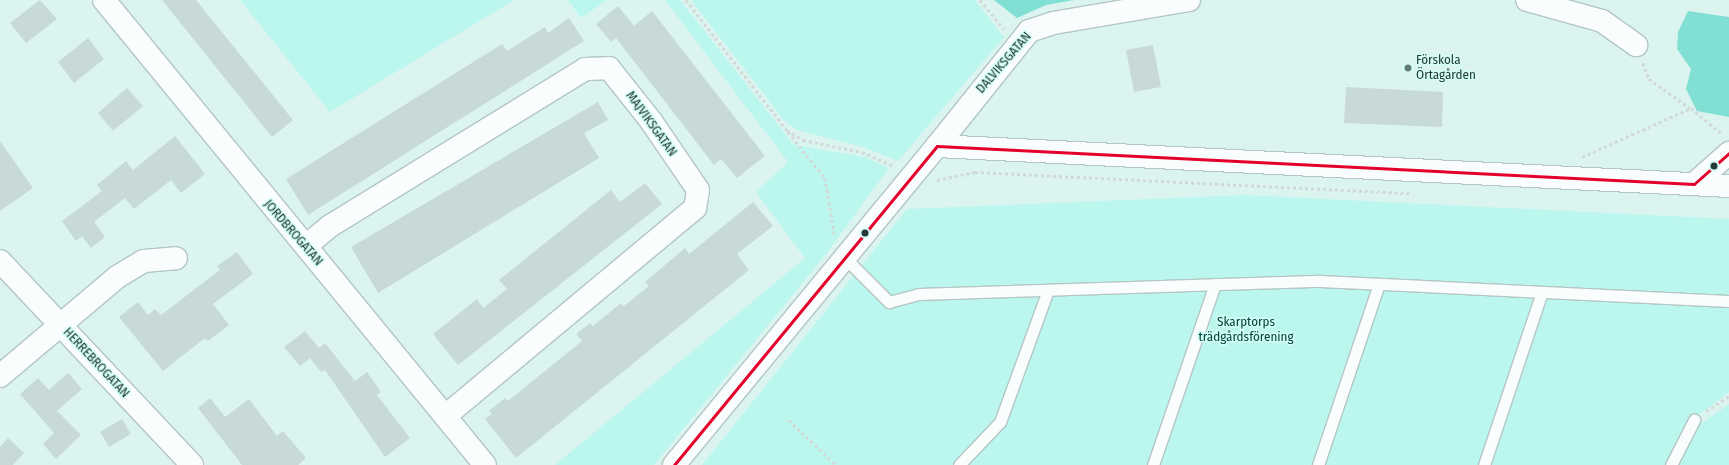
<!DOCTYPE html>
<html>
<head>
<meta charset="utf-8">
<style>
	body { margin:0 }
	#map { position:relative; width:1729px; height:465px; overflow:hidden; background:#dcf4f0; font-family:"Fira Sans Condensed",sans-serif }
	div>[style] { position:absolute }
	.green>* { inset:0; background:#bbf7ee }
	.forest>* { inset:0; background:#82dfd3 }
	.building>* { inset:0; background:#c7dad7 }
	.path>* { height:2.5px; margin-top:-1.25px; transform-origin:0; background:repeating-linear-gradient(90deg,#d2d9d7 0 3px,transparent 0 6px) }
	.roads { filter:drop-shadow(1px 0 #b3c6c3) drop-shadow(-1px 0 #b3c6c3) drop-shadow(0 1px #b3c6c3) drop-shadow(0 -1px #b3c6c3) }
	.lane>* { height:11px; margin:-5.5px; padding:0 5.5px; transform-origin:5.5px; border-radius:5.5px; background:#fafdfd }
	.street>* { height:22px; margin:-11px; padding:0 11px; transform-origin:11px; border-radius:11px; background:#fafdfd }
	.secondary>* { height:22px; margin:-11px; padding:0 11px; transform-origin:11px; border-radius:11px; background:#fafdfd }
	.bus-1>* { height:3px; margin:-1.5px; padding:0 1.5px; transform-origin:1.5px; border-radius:1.5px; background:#e4002b }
	.dots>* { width:11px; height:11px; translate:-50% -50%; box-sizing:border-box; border:2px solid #d2fef6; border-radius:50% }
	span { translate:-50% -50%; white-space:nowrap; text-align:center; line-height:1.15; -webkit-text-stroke:3px #d2fef6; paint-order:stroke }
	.poi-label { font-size:13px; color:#273836 }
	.left { translate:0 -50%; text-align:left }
	.street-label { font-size:13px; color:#273836 }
	.park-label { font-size:13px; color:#01443e }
</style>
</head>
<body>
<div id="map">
	<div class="green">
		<i style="clip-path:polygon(240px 0,514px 0,330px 112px)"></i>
		<i style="clip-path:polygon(568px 0,607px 0,581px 18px)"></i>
		<i style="clip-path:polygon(665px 0,680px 0,794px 145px,865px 157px,889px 168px,826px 254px,654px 465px,555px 465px,805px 258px,756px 192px,788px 162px)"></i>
		<i style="clip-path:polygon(691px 0,975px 0,1004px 37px,898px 161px,863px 147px,797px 130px,783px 119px)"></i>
		<i style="clip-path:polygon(1245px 195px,1729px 219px,1729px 392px,1693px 419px,1668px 465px,702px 465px,907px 209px)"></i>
		<i style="clip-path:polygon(1729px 404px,1729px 465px,1673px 465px,1698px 426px)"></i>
	</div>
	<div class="forest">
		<i style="clip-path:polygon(994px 0,1074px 0,1046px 5px,1017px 18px)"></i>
		<i style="clip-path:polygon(1688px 11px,1729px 17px,1729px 117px,1697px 111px,1686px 89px,1691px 69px,1677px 49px,1678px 32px)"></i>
	</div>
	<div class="building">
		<i style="clip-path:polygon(40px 0,57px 19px,26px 43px,10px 23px)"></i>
		<i style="clip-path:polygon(162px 0,196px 0,293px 120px,272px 137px)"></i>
		<i style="clip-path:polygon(618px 6px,634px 26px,652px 11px,765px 156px,737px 178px,721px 159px,714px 165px,616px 38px,611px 42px,596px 24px)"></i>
		<i style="clip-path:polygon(569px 18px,584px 41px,308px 215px,286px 179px,502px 44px,507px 51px,545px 27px,548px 33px)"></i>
		<i style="clip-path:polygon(88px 38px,104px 59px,74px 83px,58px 62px)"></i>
		<i style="clip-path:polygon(1153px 45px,1161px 87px,1134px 92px,1126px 50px)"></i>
		<i style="clip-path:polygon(1346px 87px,1443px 92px,1442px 127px,1344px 123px)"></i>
		<i style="clip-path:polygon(127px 88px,143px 106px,113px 131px,98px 113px)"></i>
		<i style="clip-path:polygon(598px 102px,608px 120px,584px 133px,599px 158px,378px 293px,351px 247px)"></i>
		<i style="clip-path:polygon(175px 136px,205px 174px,181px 193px,171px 180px,134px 209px,125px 198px,94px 222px,105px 237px,91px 248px,82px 236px,76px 241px,62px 221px,102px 191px,97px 185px,126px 161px,133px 170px)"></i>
		<i style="clip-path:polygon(0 141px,33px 188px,0 211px)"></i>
		<i style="clip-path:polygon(645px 183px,662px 204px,458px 365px,433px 334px,477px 299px,483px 308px,507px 289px,499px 280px,611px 190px,620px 202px)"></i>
		<i style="clip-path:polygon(753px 202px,773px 226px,737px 254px,749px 270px,516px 458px,485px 419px,492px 414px,489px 411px,505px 398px,508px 401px,582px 341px,576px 334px,590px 323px,593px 326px,621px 303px,624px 306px,649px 286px,645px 282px,685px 248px,689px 254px)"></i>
		<i style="clip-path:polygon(237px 252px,253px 274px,213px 304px,229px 325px,208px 341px,205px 338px,163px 371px,119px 317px,138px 302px,148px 315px,155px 309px,161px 315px,220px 270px,217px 266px)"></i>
		<i style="clip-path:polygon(305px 331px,319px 348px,325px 343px,355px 381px,367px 372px,381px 392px,377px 395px,410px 438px,385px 457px,325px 370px,321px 372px,310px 358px,300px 366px,284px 347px)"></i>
		<i style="clip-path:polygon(68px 373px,82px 389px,57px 411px,81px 435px,56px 459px,43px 444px,54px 433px,20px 394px,38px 378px,49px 390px)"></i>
		<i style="clip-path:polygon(210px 398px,225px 417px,249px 399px,277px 436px,283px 431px,306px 458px,298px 465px,242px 465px,198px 408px)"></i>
		<i style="clip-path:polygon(122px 419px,131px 434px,109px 447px,100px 432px)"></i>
		<i style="clip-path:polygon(8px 438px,24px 453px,13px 465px,0 465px,0 447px)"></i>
	</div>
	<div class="path">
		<i style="left:686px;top:0;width:165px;rotate:52.2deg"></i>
		<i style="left:787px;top:130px;width:19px;rotate:32deg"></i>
		<i style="left:803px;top:140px;width:60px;rotate:11.5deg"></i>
		<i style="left:862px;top:152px;width:35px;rotate:24deg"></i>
		<i style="left:980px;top:0;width:38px;rotate:50deg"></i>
		<i style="left:1643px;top:63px;width:17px;rotate:69deg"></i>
		<i style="left:1649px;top:79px;width:50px;rotate:35.3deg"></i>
		<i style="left:788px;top:132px;width:59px;rotate:51.2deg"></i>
		<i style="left:825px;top:178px;width:60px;rotate:80.4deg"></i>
		<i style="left:1582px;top:157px;width:120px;rotate:-24.2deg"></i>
		<i style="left:1691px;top:108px;width:39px;rotate:40deg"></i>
		<i style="left:937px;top:180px;width:39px;rotate:-12deg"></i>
		<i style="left:975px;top:172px;width:437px;rotate:2.8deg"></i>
		<i style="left:1706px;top:411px;width:27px;rotate:-33deg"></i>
		<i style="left:789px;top:420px;width:65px;rotate:43.8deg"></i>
	</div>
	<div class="roads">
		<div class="lane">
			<i style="left:844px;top:257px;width:64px;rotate:45deg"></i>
			<i style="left:889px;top:302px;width:31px;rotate:-15deg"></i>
			<i style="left:919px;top:294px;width:401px;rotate:-1.9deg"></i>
			<i style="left:1320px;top:281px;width:409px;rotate:2.8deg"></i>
			<i style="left:959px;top:465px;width:59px;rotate:-46.4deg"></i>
			<i style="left:1000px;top:422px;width:140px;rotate:-70deg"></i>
			<i style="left:1153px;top:465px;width:191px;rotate:-71.1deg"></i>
			<i style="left:1318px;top:465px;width:191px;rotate:-71.4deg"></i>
			<i style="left:1484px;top:465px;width:182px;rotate:-71.5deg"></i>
			<i style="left:1671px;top:465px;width:51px;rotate:-62.9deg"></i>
		</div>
		<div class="street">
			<i style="left:104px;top:0;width:601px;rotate:50.67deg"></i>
			<i style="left:1527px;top:0;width:78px;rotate:15.6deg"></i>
			<i style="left:1602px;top:21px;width:42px;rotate:35.2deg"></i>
			<i style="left:937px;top:146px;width:147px;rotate:-51.3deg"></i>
			<i style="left:1029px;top:31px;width:25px;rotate:-18deg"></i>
			<i style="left:1053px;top:23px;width:138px;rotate:-9.6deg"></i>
			<i style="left:1694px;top:184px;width:47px;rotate:-41.5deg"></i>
			<i style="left:306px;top:246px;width:31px;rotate:-40deg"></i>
			<i style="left:330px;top:226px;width:299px;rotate:-31.6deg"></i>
			<i style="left:585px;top:69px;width:24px;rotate:-2deg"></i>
			<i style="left:609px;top:68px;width:68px;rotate:51.6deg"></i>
			<i style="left:651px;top:121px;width:83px;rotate:55.7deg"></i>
			<i style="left:698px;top:190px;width:18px;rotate:99deg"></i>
			<i style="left:695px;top:208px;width:325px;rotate:140.2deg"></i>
			<i style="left:0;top:261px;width:280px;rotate:46.7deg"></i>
			<i style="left:0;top:376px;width:153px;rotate:-40.2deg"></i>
			<i style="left:117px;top:277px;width:31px;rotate:-31deg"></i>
			<i style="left:144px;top:261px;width:32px;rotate:-5deg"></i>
		</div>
		<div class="secondary">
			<i style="left:674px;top:465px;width:413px;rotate:-50.5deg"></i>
			<i style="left:937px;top:146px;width:793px;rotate:2.89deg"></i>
		</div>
	</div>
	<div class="bus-1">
		<i style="left:937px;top:146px;width:758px;rotate:2.87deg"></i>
		<i style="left:1694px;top:184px;width:47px;rotate:-41.5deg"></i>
		<i style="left:674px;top:465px;width:413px;rotate:-50.5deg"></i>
	</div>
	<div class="dots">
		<i style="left:1408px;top:68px;background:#667a77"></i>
		<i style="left:1714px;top:166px;background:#273836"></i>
		<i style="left:865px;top:233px;background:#273836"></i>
	</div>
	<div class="poi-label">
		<span class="left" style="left:1416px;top:68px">Förskola<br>Örtagården</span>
	</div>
	<div class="street-label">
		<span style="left:1004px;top:63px;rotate:-49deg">DALVIKSGATAN</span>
		<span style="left:651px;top:124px;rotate:54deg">MAJVIKSGATAN</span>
		<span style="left:293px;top:233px;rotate:49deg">JORDBROGATAN</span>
		<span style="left:96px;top:363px;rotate:47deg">HERREBROGATAN</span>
	</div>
	<div class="park-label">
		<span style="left:1246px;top:330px">Skarptorps<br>trädgårdsförening</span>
	</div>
</div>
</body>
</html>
